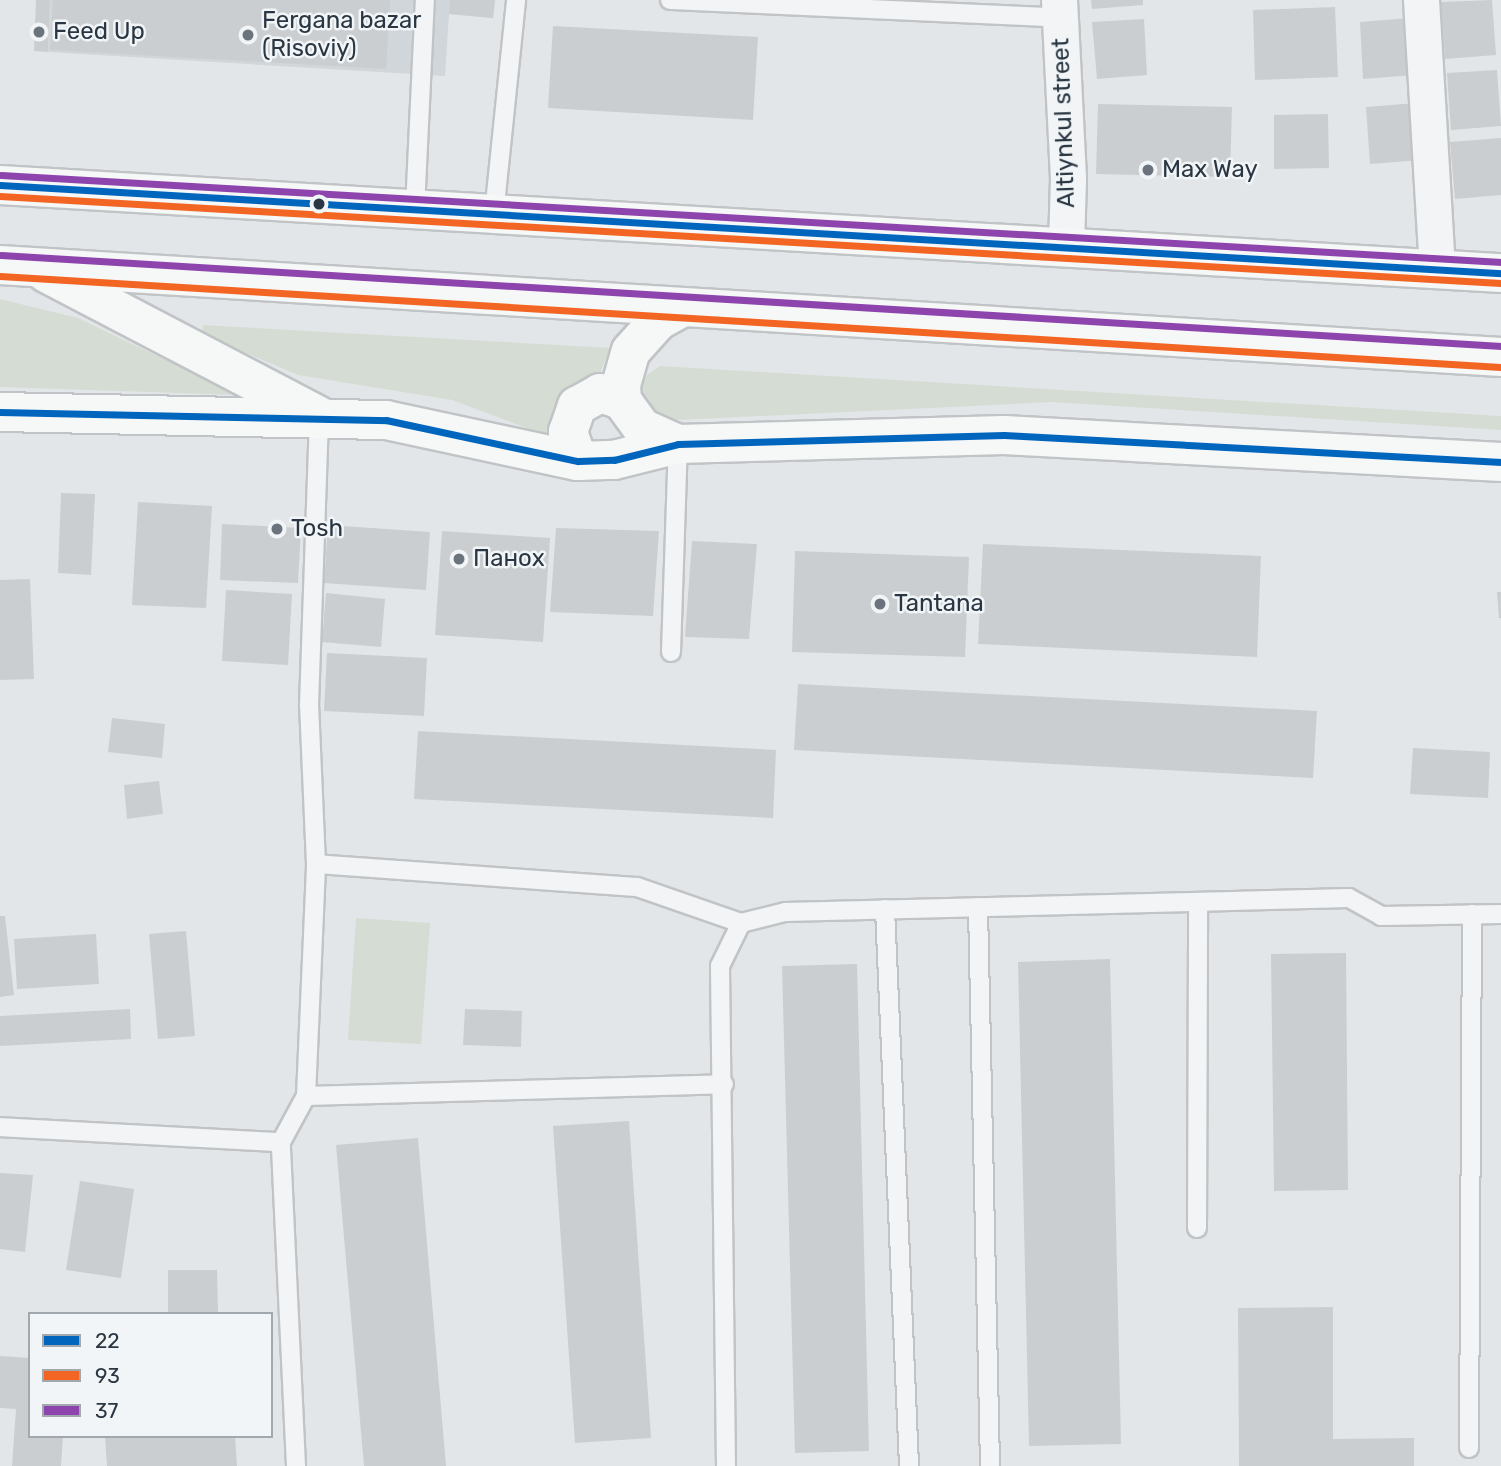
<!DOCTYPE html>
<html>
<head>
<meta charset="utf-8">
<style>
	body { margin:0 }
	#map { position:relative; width:1501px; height:1466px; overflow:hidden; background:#e3e6e8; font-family:Rubik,sans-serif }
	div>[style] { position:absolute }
	.built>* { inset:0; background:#d1d6db }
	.green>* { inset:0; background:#d5dcd3 }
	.building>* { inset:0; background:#cbced0 }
	.roads { filter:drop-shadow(2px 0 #c1c4c6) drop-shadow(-2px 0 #c1c4c6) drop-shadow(0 2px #c1c4c6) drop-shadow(0 -2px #c1c4c6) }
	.lane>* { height:18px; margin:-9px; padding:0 9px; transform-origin:9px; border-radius:9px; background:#f2f4f5 }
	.street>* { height:35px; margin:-17.5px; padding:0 17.5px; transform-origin:17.5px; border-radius:17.5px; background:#f2f4f5 }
	.secondary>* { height:38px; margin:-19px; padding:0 19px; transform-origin:19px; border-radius:19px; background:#f6f7f7 }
	.primary>* { height:38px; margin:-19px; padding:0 19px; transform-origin:19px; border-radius:19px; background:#f6f7f7 }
	.bus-1>* { height:7px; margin:-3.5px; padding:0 3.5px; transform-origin:3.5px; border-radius:3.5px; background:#0065bd }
	.bus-2>* { height:7px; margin:-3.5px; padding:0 3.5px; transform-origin:3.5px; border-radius:3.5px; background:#f26522 }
	.bus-3>* { height:7px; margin:-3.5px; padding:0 3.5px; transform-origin:3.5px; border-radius:3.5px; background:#8e44ad }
	.dots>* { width:19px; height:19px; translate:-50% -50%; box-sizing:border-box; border:4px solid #f1f5f7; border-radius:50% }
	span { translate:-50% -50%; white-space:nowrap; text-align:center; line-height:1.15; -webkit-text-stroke:5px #f1f5f7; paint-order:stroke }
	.poi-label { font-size:24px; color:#2a3742 }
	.left { translate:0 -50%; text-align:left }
	.street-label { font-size:24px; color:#2a3742 }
	.legend { position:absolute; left:28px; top:1312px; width:245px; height:126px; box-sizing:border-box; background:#f1f5f7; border:2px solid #a1a9af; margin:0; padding:9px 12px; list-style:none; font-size:21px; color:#2a3742 }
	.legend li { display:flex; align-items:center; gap:14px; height:35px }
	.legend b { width:35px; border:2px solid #a1a9af }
</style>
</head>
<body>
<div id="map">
	<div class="built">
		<i style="clip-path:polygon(50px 0,495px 0,493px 18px,449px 14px,445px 76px,48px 52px)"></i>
	</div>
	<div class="green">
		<i style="clip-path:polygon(0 299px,78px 318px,238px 395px,0 387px)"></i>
		<i style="clip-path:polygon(203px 325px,610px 348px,595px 385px,561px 400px,545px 435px,452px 400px,298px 375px,202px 334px)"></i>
		<i style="clip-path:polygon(660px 366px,1501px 416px,1501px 430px,1052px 402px,657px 421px,644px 407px,640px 390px,647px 375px)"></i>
		<i style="clip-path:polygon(356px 918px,430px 923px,421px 1044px,348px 1040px)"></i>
	</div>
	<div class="building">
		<i style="clip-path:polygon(36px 0,50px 0,48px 52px,34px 51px)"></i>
		<i style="clip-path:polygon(53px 0,390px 0,386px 69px,50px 50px)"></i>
		<i style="clip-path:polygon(450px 0,495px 0,493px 18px,449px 14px)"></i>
		<i style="clip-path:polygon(1091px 0,1143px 0,1143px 5px,1092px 9px)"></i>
		<i style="clip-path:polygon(1492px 0,1496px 55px,1445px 59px,1441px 2px)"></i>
		<i style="clip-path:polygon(1335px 7px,1338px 77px,1255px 80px,1253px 10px)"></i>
		<i style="clip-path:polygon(1410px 18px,1414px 75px,1363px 79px,1360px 22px)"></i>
		<i style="clip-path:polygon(1144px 19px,1147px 75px,1097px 79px,1092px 22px)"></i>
		<i style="clip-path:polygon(553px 26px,758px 37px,753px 120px,548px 108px)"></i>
		<i style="clip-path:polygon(1497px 70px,1501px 126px,1451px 130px,1447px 73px)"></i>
		<i style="clip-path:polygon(1416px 103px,1421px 160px,1370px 164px,1366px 107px)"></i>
		<i style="clip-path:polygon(1098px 104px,1232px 107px,1230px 177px,1096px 174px)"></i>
		<i style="clip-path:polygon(1328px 114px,1329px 168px,1274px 169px,1274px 115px)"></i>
		<i style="clip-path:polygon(1501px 138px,1501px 195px,1455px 199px,1450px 142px)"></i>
		<i style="clip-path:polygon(61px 493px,95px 494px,91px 575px,58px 573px)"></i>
		<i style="clip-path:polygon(138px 502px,212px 506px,206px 608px,132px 605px)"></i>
		<i style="clip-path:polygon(222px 524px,301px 528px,298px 583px,220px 580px)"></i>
		<i style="clip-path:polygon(328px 525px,430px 532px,426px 590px,324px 583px)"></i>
		<i style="clip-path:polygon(556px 528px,659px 531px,653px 616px,550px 612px)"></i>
		<i style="clip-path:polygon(442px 531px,550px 538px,543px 642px,435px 635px)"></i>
		<i style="clip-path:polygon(692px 541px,757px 544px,749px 639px,685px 637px)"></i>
		<i style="clip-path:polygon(983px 544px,1261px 556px,1257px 657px,978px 644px)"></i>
		<i style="clip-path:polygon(795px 551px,969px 557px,965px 657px,792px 652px)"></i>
		<i style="clip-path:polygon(30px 579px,34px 679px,0 680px,0 580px)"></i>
		<i style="clip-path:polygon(226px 590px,292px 594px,288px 665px,222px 661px)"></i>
		<i style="clip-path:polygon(1497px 592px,1501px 592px,1501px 618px,1499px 618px)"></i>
		<i style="clip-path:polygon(326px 593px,385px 599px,381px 647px,322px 642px)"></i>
		<i style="clip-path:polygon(327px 653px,427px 658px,424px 716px,324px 711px)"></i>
		<i style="clip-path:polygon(798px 684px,1317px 711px,1313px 778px,794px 750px)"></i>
		<i style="clip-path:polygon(112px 718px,165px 724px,162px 758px,108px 752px)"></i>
		<i style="clip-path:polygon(418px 731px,776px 750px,773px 818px,414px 799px)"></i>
		<i style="clip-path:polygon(1413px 748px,1490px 752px,1488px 798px,1410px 794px)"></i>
		<i style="clip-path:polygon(159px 781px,163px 814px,127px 819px,124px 785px)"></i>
		<i style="clip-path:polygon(0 916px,5px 916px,14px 995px,0 997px)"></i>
		<i style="clip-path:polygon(186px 931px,195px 1036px,158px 1039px,149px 934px)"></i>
		<i style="clip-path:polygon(96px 934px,99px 984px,17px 989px,14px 939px)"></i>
		<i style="clip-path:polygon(1346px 953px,1348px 1190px,1274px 1191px,1271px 954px)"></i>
		<i style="clip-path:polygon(1110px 959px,1121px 1444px,1029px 1446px,1018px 962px)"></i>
		<i style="clip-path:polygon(857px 964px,869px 1451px,795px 1453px,782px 966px)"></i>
		<i style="clip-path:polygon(130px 1009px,131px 1039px,0 1046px,0 1016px)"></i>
		<i style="clip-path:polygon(465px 1009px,522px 1011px,521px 1047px,463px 1045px)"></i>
		<i style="clip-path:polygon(629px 1121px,651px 1438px,575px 1443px,553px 1126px)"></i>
		<i style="clip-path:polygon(418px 1138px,446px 1466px,364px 1466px,336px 1145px)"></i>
		<i style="clip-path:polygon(0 1173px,33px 1175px,25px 1252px,0 1249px)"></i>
		<i style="clip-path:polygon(80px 1181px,134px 1189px,121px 1278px,66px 1270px)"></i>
		<i style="clip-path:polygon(168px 1270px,217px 1270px,218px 1314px,168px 1314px)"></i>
		<i style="clip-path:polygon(1333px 1307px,1333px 1439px,1414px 1438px,1414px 1466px,1239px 1466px,1238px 1308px)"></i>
		<i style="clip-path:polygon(0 1356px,30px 1358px,30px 1436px,63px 1436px,61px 1466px,12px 1466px,16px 1409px,0 1408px)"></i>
		<i style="clip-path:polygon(105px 1436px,235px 1436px,237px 1466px,107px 1466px)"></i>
	</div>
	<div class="roads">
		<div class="lane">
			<i style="left:670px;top:0;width:390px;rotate:2.6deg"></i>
			<i style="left:415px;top:209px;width:209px;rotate:-87.3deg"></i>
			<i style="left:494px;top:214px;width:215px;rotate:-84.1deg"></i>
			<i style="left:671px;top:652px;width:208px;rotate:-88.1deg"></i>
			<i style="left:316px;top:864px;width:322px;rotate:4.1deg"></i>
			<i style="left:637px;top:887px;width:110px;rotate:19.1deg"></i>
			<i style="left:978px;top:907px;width:559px;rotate:88.77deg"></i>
			<i style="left:885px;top:909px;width:558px;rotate:87.53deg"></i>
			<i style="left:306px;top:1096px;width:418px;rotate:-1.6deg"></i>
			<i style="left:0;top:1127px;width:281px;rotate:3.1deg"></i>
			<i style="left:1197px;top:1228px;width:325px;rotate:-89.8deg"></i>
			<i style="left:1469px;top:1448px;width:534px;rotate:-89.68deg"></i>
			<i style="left:296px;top:1466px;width:324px;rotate:-92.7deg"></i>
			<i style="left:281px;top:1142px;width:52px;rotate:-61.5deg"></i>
			<i style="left:306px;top:1096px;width:232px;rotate:-87.5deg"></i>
			<i style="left:316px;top:864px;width:159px;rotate:-92.5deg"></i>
			<i style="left:309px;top:705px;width:289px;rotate:-88deg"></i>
			<i style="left:726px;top:1466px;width:500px;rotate:-90.69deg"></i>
			<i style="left:720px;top:966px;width:48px;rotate:-64deg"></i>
			<i style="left:741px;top:923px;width:45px;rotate:-14deg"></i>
			<i style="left:785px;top:912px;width:564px;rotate:-1.42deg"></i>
			<i style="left:1349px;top:898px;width:37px;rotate:29deg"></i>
			<i style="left:1381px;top:916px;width:120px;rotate:-1deg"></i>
		</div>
		<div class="street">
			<i style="left:1059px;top:0;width:178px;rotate:87.1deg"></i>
			<i style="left:1068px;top:178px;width:69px;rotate:91.7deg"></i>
			<i style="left:1421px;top:0;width:269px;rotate:86.6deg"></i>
		</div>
		<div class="secondary">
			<i style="left:0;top:412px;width:386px;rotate:1.2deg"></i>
			<i style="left:386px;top:420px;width:196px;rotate:12.1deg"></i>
			<i style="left:578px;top:461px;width:36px;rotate:-2deg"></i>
			<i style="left:614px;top:460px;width:66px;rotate:-14deg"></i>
			<i style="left:678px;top:444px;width:326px;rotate:-1.6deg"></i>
			<i style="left:1004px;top:435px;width:498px;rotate:3.1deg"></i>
			<i style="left:678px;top:444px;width:39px;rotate:-156deg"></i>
			<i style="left:642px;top:428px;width:34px;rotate:-126deg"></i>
			<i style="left:622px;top:400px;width:15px;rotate:-94deg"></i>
			<i style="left:621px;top:385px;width:35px;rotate:-74deg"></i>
			<i style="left:631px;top:351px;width:40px;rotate:-48deg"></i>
			<i style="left:658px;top:321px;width:26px;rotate:-29deg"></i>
			<i style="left:578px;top:461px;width:31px;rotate:-109deg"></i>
			<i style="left:568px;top:432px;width:28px;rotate:-71deg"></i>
			<i style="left:577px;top:406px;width:26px;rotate:-29deg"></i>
			<i style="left:600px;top:393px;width:23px;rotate:18deg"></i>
		</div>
		<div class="primary">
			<i style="left:0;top:185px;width:1504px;rotate:3.36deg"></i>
			<i style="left:0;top:265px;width:1504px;rotate:3.51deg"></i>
			<i style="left:46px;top:273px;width:308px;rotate:27.6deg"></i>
		</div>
	</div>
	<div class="bus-1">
		<i style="left:0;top:185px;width:1504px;rotate:3.36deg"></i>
		<i style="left:0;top:412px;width:386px;rotate:1.2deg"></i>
		<i style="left:386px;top:420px;width:196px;rotate:12.1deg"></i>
		<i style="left:578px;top:461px;width:36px;rotate:-2deg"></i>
		<i style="left:614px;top:460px;width:66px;rotate:-14deg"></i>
		<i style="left:678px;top:444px;width:326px;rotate:-1.6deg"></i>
		<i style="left:1004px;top:435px;width:498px;rotate:3.1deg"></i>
	</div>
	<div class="bus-2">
		<i style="left:0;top:196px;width:1503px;rotate:3.32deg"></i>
		<i style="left:0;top:276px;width:1503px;rotate:3.47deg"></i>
	</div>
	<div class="bus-3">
		<i style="left:1px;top:175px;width:1503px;rotate:3.32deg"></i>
		<i style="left:1px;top:255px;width:1503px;rotate:3.47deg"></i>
	</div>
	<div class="dots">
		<i style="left:39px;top:32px;background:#6b747c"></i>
		<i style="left:248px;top:35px;background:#6b747c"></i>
		<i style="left:1148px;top:170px;background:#6b747c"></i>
		<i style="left:319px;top:204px;background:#2a3742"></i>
		<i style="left:277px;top:529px;background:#6b747c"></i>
		<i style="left:459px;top:559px;background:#6b747c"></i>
		<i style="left:880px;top:604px;background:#6b747c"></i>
	</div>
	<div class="poi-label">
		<span class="left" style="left:262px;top:35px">Fergana bazar<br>(Risoviy)</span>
		<span class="left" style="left:53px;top:32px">Feed Up</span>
		<span class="left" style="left:1162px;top:170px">Max Way</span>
		<span class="left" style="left:291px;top:529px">Tosh</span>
		<span class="left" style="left:473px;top:559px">Панох</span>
		<span class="left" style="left:894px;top:604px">Tantana</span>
	</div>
	<div class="street-label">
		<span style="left:1064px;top:123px;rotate:-92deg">Altiynkul street</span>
	</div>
	<ul class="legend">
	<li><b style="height:9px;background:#0065bd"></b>22</li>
	<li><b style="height:9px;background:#f26522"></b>93</li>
	<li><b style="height:9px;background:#8e44ad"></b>37</li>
	</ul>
</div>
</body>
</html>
